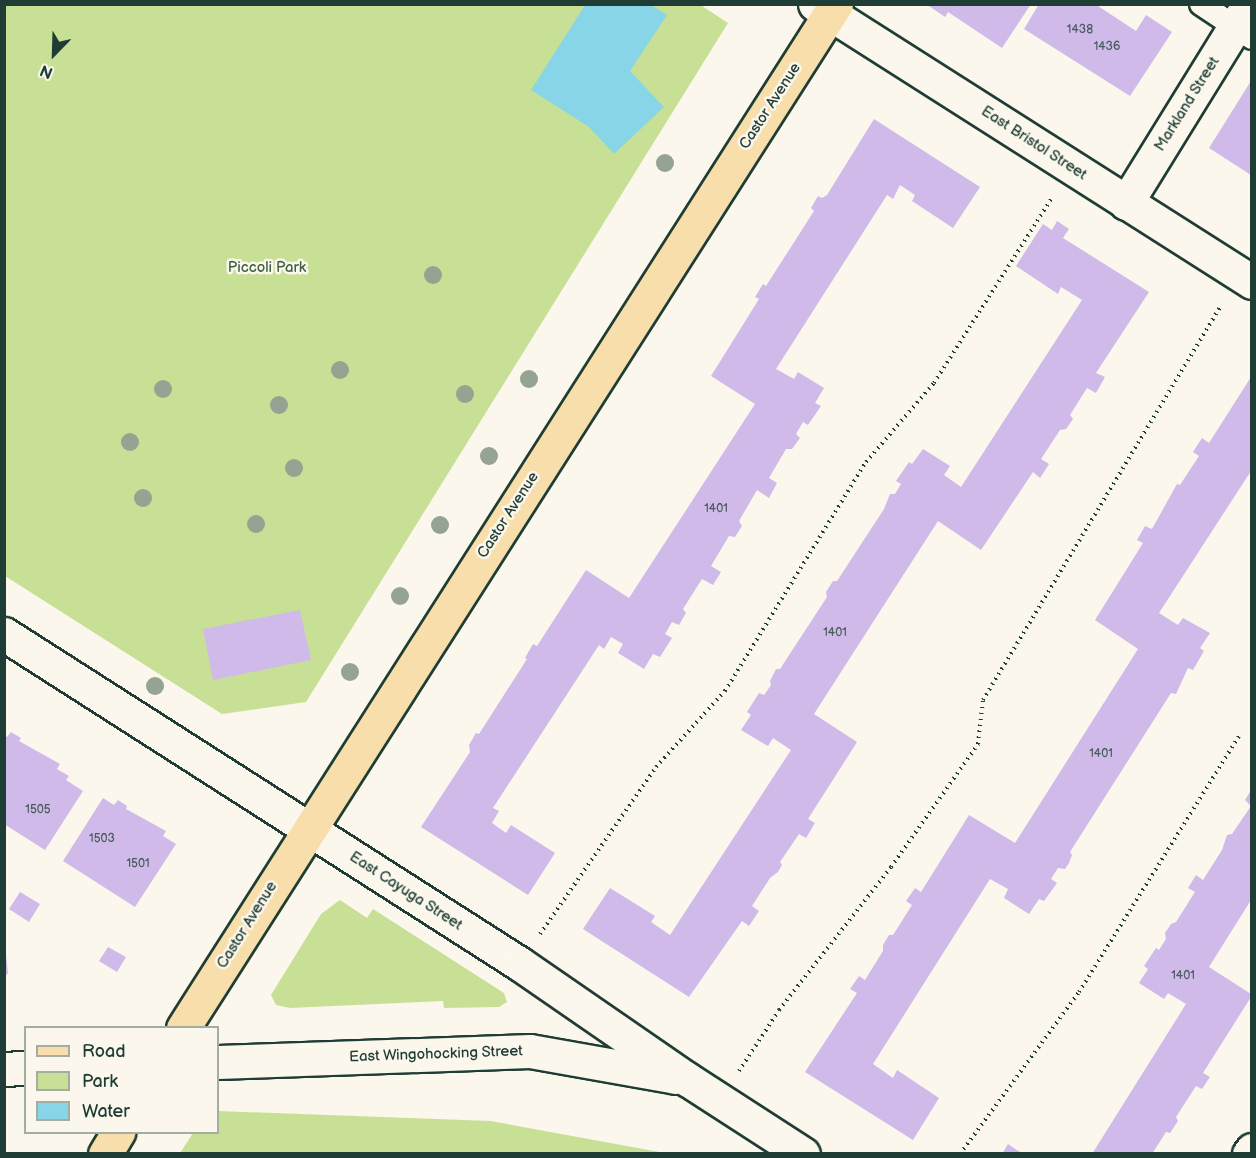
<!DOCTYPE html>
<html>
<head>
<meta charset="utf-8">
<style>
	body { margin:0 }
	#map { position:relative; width:1256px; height:1158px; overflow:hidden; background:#fbf7ec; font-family:"Balsamiq Sans",sans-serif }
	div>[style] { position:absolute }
	.green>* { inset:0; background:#c8e096 }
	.water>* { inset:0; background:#88d5e7 }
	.building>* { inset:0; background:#d0bae9 }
	.path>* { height:4px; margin-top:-2px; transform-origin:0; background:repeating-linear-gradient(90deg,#1f3d34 0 1.5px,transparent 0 6px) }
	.roads { filter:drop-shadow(2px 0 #1f3d34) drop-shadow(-2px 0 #1f3d34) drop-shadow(0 2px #1f3d34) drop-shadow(0 -2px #1f3d34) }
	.service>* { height:22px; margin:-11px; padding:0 11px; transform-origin:11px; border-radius:11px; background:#fbf7ec }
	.minor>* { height:33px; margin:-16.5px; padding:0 16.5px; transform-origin:16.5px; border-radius:16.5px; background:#fbf7ec }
	.primary>* { height:33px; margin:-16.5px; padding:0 16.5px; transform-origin:16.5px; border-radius:16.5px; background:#f8deab }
	.trees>* { width:18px; height:18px; margin:-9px; border-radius:50%; background:#95a392 }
	span { translate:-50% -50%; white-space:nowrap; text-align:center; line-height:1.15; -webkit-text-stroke:5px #fbf7ec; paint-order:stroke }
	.number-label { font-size:12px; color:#4b5c61 }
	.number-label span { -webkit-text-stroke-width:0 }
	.street-label { font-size:15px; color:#1f3d34 }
	.park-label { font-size:15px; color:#415e48 }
	.frame { position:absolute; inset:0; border:6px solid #1f3d34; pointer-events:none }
	.legend { position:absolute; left:24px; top:1026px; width:195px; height:108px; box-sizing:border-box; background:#fbf7ec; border:2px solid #a3ada2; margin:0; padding:8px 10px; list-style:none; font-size:18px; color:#1f3d34 }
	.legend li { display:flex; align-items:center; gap:12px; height:30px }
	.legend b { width:30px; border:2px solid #a3ada2 }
	.north { position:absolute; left:24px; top:24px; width:60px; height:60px; -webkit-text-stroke:4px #fbf7ec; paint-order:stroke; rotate:203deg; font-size:16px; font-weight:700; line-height:24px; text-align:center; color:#1f3d34 }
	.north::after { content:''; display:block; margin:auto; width:21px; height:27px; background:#1f3d34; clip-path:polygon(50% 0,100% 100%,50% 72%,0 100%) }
</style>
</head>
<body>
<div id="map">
	<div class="green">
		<i style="clip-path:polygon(699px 4px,728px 23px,306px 702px,222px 714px,5px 576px,4px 5px)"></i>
		<i style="clip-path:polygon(340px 900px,367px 918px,373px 909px,504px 993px,507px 1002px,499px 1007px,444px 1008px,443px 1001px,290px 1008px,276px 1005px,271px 995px,321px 914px)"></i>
		<i style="clip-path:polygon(218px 1111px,491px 1121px,665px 1153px,180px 1153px,193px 1133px,218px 1132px)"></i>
	</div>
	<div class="water">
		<i style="clip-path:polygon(585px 5px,651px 5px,667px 15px,630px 71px,664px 107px,614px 154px,589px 127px,531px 90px)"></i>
	</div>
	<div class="building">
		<i style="clip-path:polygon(926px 4px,1031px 4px,1002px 48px,948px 12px,945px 17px)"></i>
		<i style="clip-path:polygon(1039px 4px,1095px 4px,1136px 31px,1146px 15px,1172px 32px,1130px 96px,1024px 29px)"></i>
		<i style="clip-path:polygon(1251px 81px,1251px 175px,1209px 148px)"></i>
		<i style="clip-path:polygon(874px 119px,980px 187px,953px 228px,912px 201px,915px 195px,900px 185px,893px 199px,887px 195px,776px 369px,794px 379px,798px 372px,824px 388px,815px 403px,821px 406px,808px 425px,803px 422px,796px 434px,800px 438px,792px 449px,786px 449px,769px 478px,777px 483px,769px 498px,757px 490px,739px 521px,742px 526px,735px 537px,729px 536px,711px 566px,721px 572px,713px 585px,702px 579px,683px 609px,686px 613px,679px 625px,672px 622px,665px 634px,672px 638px,660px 657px,653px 654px,644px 669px,618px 653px,623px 644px,611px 637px,604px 649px,599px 645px,493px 808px,499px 811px,492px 823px,506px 833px,511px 825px,555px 853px,528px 895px,421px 827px,470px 752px,469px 745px,476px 733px,479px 734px,527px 659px,525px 658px,533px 644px,537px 646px,586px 570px,629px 598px,755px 404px,711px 376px,759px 299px,755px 297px,763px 284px,766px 286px,814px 211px,811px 208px,818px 196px,822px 198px,827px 195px)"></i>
		<i style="clip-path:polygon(1057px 221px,1069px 229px,1063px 238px,1149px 292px,1096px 373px,1105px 377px,1096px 393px,1087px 388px,1070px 415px,1073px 419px,1066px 429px,1060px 430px,1041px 459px,1049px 464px,1040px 478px,1033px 472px,981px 550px,938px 521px,814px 714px,857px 742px,808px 819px,815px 823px,806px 838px,799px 834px,780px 862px,782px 865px,778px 872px,770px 878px,752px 906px,759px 911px,749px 926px,742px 921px,689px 997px,583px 929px,610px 888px,655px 916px,651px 922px,670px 935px,791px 750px,773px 738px,768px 746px,741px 730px,751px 715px,747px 712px,759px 693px,764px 695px,771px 685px,770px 681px,776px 669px,780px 669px,827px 597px,826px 592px,833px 581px,837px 581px,884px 509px,890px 494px,895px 494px,901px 484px,896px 481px,909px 462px,912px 464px,923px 449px,950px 466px,944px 475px,961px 487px,1082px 300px,1061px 287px,1058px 294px,1016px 266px,1043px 224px,1052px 230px)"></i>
		<i style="clip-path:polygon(1251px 377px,1251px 471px,1159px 613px,1178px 625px,1183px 618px,1210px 633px,1200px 648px,1204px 651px,1193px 670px,1188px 668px,1176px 694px,1171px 693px,1070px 852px,1072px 855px,1069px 863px,1065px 869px,1058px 868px,1051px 879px,1057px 883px,1044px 901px,1039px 899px,1029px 914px,1004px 898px,1008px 889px,990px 879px,873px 1064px,893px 1078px,897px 1070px,939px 1098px,913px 1140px,805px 1072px,857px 993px,850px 989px,859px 976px,865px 980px,883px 951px,883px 945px,889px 935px,893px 935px,912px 905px,906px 901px,915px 888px,921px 892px,969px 815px,1015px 843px,1138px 649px,1095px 620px,1143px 543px,1137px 540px,1145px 526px,1152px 529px,1177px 484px,1180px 485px,1199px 456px,1193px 452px,1202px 438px,1209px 443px)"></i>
		<i style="clip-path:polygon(300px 610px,311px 660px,213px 680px,203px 629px)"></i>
		<i style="clip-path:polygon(11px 732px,21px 738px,19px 741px,60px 764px,57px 769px,69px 776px,66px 780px,83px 791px,45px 850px,4px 824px,4px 735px,7px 737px)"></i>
		<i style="clip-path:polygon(1251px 790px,1251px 900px,1209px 967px,1251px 994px,1251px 997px,1203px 1073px,1210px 1077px,1202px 1089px,1196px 1086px,1176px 1117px,1178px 1121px,1170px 1133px,1166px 1132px,1152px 1154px,1092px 1154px,1186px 1004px,1168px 993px,1164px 999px,1139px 983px,1148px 969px,1144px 966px,1156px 948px,1159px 950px,1166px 939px,1165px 933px,1171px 924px,1176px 922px,1195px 892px,1188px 888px,1196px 875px,1203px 880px,1222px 850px,1227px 835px,1232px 834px,1251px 806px,1245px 800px)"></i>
		<i style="clip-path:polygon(103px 798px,114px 805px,118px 800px,127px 806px,126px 809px,166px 831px,163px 836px,176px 844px,135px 907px,63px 861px)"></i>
		<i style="clip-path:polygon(20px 892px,40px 904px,29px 922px,9px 909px)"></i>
		<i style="clip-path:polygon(4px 935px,8px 974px,4px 975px)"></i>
		<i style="clip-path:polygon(108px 947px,126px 957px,117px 972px,99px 961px)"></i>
		<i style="clip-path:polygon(1008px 1144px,1023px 1154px,1002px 1154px)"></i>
	</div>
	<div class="path">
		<i style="left:540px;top:934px;width:203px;rotate:-55.2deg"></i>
		<i style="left:656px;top:767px;width:103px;rotate:-47.8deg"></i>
		<i style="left:725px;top:691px;width:269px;rotate:-58.4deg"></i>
		<i style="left:866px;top:462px;width:104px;rotate:-49.3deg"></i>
		<i style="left:934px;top:383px;width:219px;rotate:-57.5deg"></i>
		<i style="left:739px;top:1071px;width:73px;rotate:-56.7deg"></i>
		<i style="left:779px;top:1010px;width:182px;rotate:-51.9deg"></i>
		<i style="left:891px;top:867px;width:151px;rotate:-54.7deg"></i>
		<i style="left:978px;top:744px;width:44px;rotate:-83.5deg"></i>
		<i style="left:983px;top:700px;width:460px;rotate:-58.9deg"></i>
		<i style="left:960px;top:1154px;width:201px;rotate:-53.7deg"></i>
		<i style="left:1079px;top:992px;width:304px;rotate:-58deg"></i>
	</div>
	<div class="roads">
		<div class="service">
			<i style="left:1201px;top:4px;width:61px;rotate:33.7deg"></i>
		</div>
		<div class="minor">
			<i style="left:815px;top:4px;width:518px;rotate:32.46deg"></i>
			<i style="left:1126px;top:203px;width:234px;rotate:-58.3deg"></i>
			<i style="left:4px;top:634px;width:612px;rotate:32.6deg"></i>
			<i style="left:520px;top:964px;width:203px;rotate:34.6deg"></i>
			<i style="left:687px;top:1079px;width:138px;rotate:32.9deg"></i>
			<i style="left:218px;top:1062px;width:312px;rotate:-2deg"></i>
			<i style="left:530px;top:1051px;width:148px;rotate:10.1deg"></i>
			<i style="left:4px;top:1069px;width:22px;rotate:-3deg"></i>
			<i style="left:1249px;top:1154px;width:5px;rotate:-53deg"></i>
		</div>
		<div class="primary">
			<i style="left:183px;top:1028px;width:1214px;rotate:-57.47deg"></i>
			<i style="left:105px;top:1154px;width:26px;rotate:-59deg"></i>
		</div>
	</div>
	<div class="trees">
		<i style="left:665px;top:163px"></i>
		<i style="left:433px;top:275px"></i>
		<i style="left:340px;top:370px"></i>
		<i style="left:529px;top:379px"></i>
		<i style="left:163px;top:389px"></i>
		<i style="left:465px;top:394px"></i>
		<i style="left:279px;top:405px"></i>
		<i style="left:130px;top:442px"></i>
		<i style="left:489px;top:456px"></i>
		<i style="left:294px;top:468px"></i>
		<i style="left:143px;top:498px"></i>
		<i style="left:256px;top:524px"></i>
		<i style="left:440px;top:525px"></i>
		<i style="left:400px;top:596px"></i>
		<i style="left:350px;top:672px"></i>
		<i style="left:155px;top:686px"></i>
	</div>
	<div class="number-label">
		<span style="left:1080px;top:30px">1438</span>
		<span style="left:1107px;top:47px">1436</span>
		<span style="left:716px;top:509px">1401</span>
		<span style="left:835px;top:633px">1401</span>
		<span style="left:1101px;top:754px">1401</span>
		<span style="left:38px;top:810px">1505</span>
		<span style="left:102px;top:839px">1503</span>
		<span style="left:138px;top:864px">1501</span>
		<span style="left:1183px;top:976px">1401</span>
	</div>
	<div class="street-label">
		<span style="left:1187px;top:104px;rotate:-58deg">Markland Street</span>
		<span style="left:770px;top:106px;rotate:-57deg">Castor Avenue</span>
		<span style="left:1034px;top:143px;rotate:33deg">East Bristol Street</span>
		<span style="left:508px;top:515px;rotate:-57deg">Castor Avenue</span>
		<span style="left:406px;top:891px;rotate:33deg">East Cayuga Street</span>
		<span style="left:247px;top:925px;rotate:-58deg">Castor Avenue</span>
		<span style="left:436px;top:1054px;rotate:-2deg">East Wingohocking Street</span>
	</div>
	<div class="park-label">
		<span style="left:267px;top:268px">Piccoli Park</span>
	</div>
	<div class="frame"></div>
	<ul class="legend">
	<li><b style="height:8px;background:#f8deab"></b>Road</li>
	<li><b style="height:16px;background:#c8e096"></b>Park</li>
	<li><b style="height:16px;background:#88d5e7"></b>Water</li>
	</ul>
	<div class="north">N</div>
</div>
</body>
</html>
